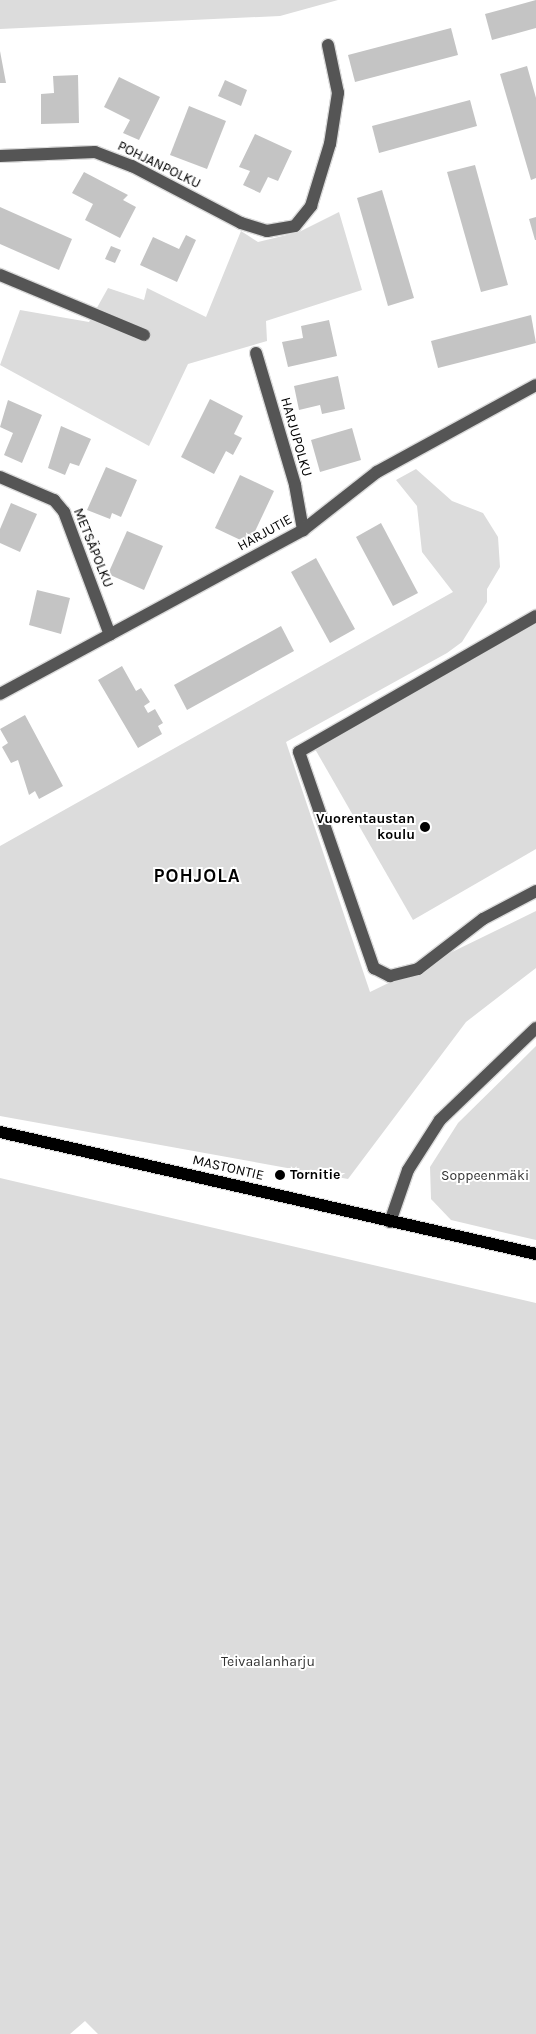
<!DOCTYPE html>
<html>
<head>
<meta charset="utf-8">
<style>
	body { margin:0 }
	#map { position:relative; width:536px; height:2034px; overflow:hidden; background:#fff; font-family:Karla,sans-serif }
	div>[style] { position:absolute }
	.green>* { inset:0; background:#dcdcdc }
	.building>* { inset:0; background:#c4c4c4 }
	.roads { filter:drop-shadow(1px 0 #dbdbdb) drop-shadow(-1px 0 #dbdbdb) drop-shadow(0 1px #dbdbdb) drop-shadow(0 -1px #dbdbdb) }
	.minor>* { height:12px; margin:-6px; padding:0 6px; transform-origin:6px; border-radius:6px; background:#555 }
	.major>* { height:12px; margin:-6px; padding:0 6px; transform-origin:6px; border-radius:6px; background:#000 }
	.dots>* { width:14px; height:14px; translate:-50% -50%; box-sizing:border-box; border:2px solid #fff; border-radius:50% }
	span { translate:-50% -50%; white-space:nowrap; text-align:center; line-height:1.15; -webkit-text-stroke:4px #fff; paint-order:stroke }
	.street-label { font-size:14px; color:#000 }
	.poi-label { font-size:14px; color:#000; font-weight:700 }
	.right { translate:-100% -50%; text-align:right }
	.left { translate:0 -50%; text-align:left }
	.park-label { font-size:14px; color:#333 }
	.district-label { font-size:19px; color:#000; font-weight:700; letter-spacing:1px }
</style>
</head>
<body>
<div id="map">
	<div class="green">
		<i style="clip-path:polygon(0 0,338px 0,280px 16px,0 29px)"></i>
		<i style="clip-path:polygon(339px 212px,362px 290px,266px 321px,267px 341px,188px 364px,149px 446px,0 365px,20px 310px,89px 322px,108px 288px,144px 300px,147px 288px,206px 317px,241px 231px,258px 242px,299px 232px)"></i>
		<i style="clip-path:polygon(416px 469px,452px 501px,483px 513px,498px 537px,500px 567px,487px 589px,487px 602px,462px 642px,447px 653px,286px 742px,370px 992px,536px 911px,536px 968px,466px 1022px,348px 1179px,0 1116px,0 846px,453px 592px,422px 552px,417px 506px,396px 480px)"></i>
		<i style="clip-path:polygon(536px 623px,536px 849px,413px 920px,315px 749px)"></i>
		<i style="clip-path:polygon(536px 1046px,536px 1240px,451px 1220px,431px 1199px,430px 1167px,458px 1123px)"></i>
		<i style="clip-path:polygon(0 1178px,536px 1303px,536px 2034px,98px 2034px,85px 2021px,70px 2034px,0 2034px)"></i>
	</div>
	<div class="building">
		<i style="clip-path:polygon(536px 0,536px 28px,492px 40px,485px 14px)"></i>
		<i style="clip-path:polygon(451px 28px,458px 55px,355px 82px,348px 55px)"></i>
		<i style="clip-path:polygon(0 51px,6px 83px,0 83px)"></i>
		<i style="clip-path:polygon(527px 66px,536px 98px,536px 178px,531px 180px,500px 74px)"></i>
		<i style="clip-path:polygon(78px 75px,79px 123px,41px 124px,41px 94px,54px 93px,53px 76px)"></i>
		<i style="clip-path:polygon(119px 77px,160px 97px,139px 140px,123px 133px,130px 120px,104px 107px)"></i>
		<i style="clip-path:polygon(225px 80px,247px 90px,241px 106px,218px 96px)"></i>
		<i style="clip-path:polygon(470px 100px,477px 126px,379px 153px,372px 126px)"></i>
		<i style="clip-path:polygon(189px 106px,226px 121px,207px 169px,170px 155px)"></i>
		<i style="clip-path:polygon(255px 134px,292px 151px,278px 181px,268px 177px,260px 193px,243px 185px,250px 171px,239px 167px)"></i>
		<i style="clip-path:polygon(475px 165px,508px 285px,481px 292px,447px 172px)"></i>
		<i style="clip-path:polygon(84px 172px,128px 195px,123px 200px,136px 207px,120px 238px,85px 220px,93px 204px,72px 193px)"></i>
		<i style="clip-path:polygon(382px 190px,414px 298px,388px 306px,357px 198px)"></i>
		<i style="clip-path:polygon(0 207px,72px 239px,59px 270px,0 244px)"></i>
		<i style="clip-path:polygon(536px 217px,536px 240px,535px 240px,529px 219px)"></i>
		<i style="clip-path:polygon(186px 235px,196px 240px,177px 282px,140px 265px,153px 237px,179px 249px)"></i>
		<i style="clip-path:polygon(111px 246px,121px 250px,115px 263px,105px 259px)"></i>
		<i style="clip-path:polygon(531px 315px,536px 343px,438px 368px,431px 341px)"></i>
		<i style="clip-path:polygon(329px 320px,337px 356px,288px 367px,282px 342px,303px 338px,301px 326px)"></i>
		<i style="clip-path:polygon(338px 376px,345px 409px,322px 414px,320px 405px,299px 410px,294px 386px)"></i>
		<i style="clip-path:polygon(210px 399px,243px 416px,234px 434px,242px 438px,233px 455px,226px 451px,214px 474px,181px 457px)"></i>
		<i style="clip-path:polygon(8px 400px,42px 415px,22px 463px,4px 455px,13px 433px,0 427px)"></i>
		<i style="clip-path:polygon(61px 426px,91px 439px,79px 466px,70px 463px,65px 475px,48px 468px)"></i>
		<i style="clip-path:polygon(352px 428px,361px 460px,320px 472px,311px 440px)"></i>
		<i style="clip-path:polygon(106px 467px,137px 480px,121px 517px,112px 513px,110px 519px,87px 510px)"></i>
		<i style="clip-path:polygon(240px 475px,274px 491px,249px 544px,215px 528px)"></i>
		<i style="clip-path:polygon(11px 503px,37px 514px,20px 552px,0 543px,0 529px)"></i>
		<i style="clip-path:polygon(381px 523px,418px 593px,393px 606px,356px 537px)"></i>
		<i style="clip-path:polygon(127px 531px,163px 546px,144px 590px,108px 574px)"></i>
		<i style="clip-path:polygon(316px 558px,355px 629px,330px 643px,291px 572px)"></i>
		<i style="clip-path:polygon(37px 590px,70px 598px,61px 634px,29px 625px)"></i>
		<i style="clip-path:polygon(281px 626px,294px 651px,187px 710px,174px 685px)"></i>
		<i style="clip-path:polygon(122px 666px,136px 691px,141px 688px,150px 702px,144px 706px,148px 713px,155px 709px,163px 723px,158px 726px,162px 734px,138px 748px,98px 680px)"></i>
		<i style="clip-path:polygon(25px 715px,63px 786px,39px 799px,35px 791px,29px 795px,18px 760px,11px 763px,2px 747px,8px 743px,0 729px)"></i>
	</div>
	<div class="roads">
		<div class="minor">
			<i style="left:0;top:156px;width:95px;rotate:-2.4deg"></i>
			<i style="left:95px;top:152px;width:40px;rotate:21deg"></i>
			<i style="left:132px;top:166px;width:123px;rotate:27.6deg"></i>
			<i style="left:241px;top:223px;width:27px;rotate:17deg"></i>
			<i style="left:267px;top:231px;width:28px;rotate:-10deg"></i>
			<i style="left:295px;top:226px;width:26px;rotate:-51deg"></i>
			<i style="left:311px;top:206px;width:65px;rotate:-73deg"></i>
			<i style="left:330px;top:144px;width:52px;rotate:-81.1deg"></i>
			<i style="left:338px;top:93px;width:49px;rotate:-101.8deg"></i>
			<i style="left:0;top:275px;width:156px;rotate:22.6deg"></i>
			<i style="left:256px;top:353px;width:138px;rotate:73.5deg"></i>
			<i style="left:295px;top:485px;width:46px;rotate:79.9deg"></i>
			<i style="left:0;top:477px;width:59px;rotate:23.1deg"></i>
			<i style="left:54px;top:500px;width:16px;rotate:50deg"></i>
			<i style="left:64px;top:512px;width:131px;rotate:69.5deg"></i>
			<i style="left:536px;top:616px;width:273px;rotate:150.2deg"></i>
			<i style="left:299px;top:752px;width:229px;rotate:70.9deg"></i>
			<i style="left:374px;top:968px;width:18px;rotate:27deg"></i>
			<i style="left:390px;top:976px;width:29px;rotate:-14deg"></i>
			<i style="left:418px;top:969px;width:82px;rotate:-37.6deg"></i>
			<i style="left:483px;top:919px;width:60px;rotate:-27.8deg"></i>
			<i style="left:0;top:694px;width:345px;rotate:-28.4deg"></i>
			<i style="left:303px;top:530px;width:94px;rotate:-38.1deg"></i>
			<i style="left:377px;top:472px;width:181px;rotate:-28.7deg"></i>
			<i style="left:390px;top:1222px;width:55px;rotate:-70.9deg"></i>
			<i style="left:408px;top:1170px;width:59px;rotate:-57.4deg"></i>
			<i style="left:440px;top:1120px;width:133px;rotate:-43.8deg"></i>
		</div>
		<div class="major">
			<i style="left:0;top:1132px;width:550px;rotate:12.82deg"></i>
		</div>
	</div>
	<div class="dots">
		<i style="left:425px;top:827px;background:#000"></i>
		<i style="left:280px;top:1175px;background:#000"></i>
	</div>
	<div class="street-label">
		<span style="left:159px;top:165px;rotate:26deg">POHJANPOLKU</span>
		<span style="left:296px;top:437px;rotate:74deg">HARJUPOLKU</span>
		<span style="left:265px;top:533px;rotate:-29deg">HARJUTIE</span>
		<span style="left:93px;top:548px;rotate:68deg">METSÄPOLKU</span>
		<span style="left:228px;top:1168px;rotate:13deg">MASTONTIE</span>
	</div>
	<div class="poi-label">
		<span class="right" style="left:415px;top:827px">Vuorentaustan<br>koulu</span>
		<span class="left" style="left:290px;top:1175px">Tornitie</span>
	</div>
	<div class="park-label">
		<span style="left:485px;top:1176px">Soppeenmäki</span>
		<span style="left:268px;top:1662px">Teivaalanharju</span>
	</div>
	<div class="district-label">
		<span style="left:197px;top:877px">POHJOLA</span>
	</div>
</div>
</body>
</html>
